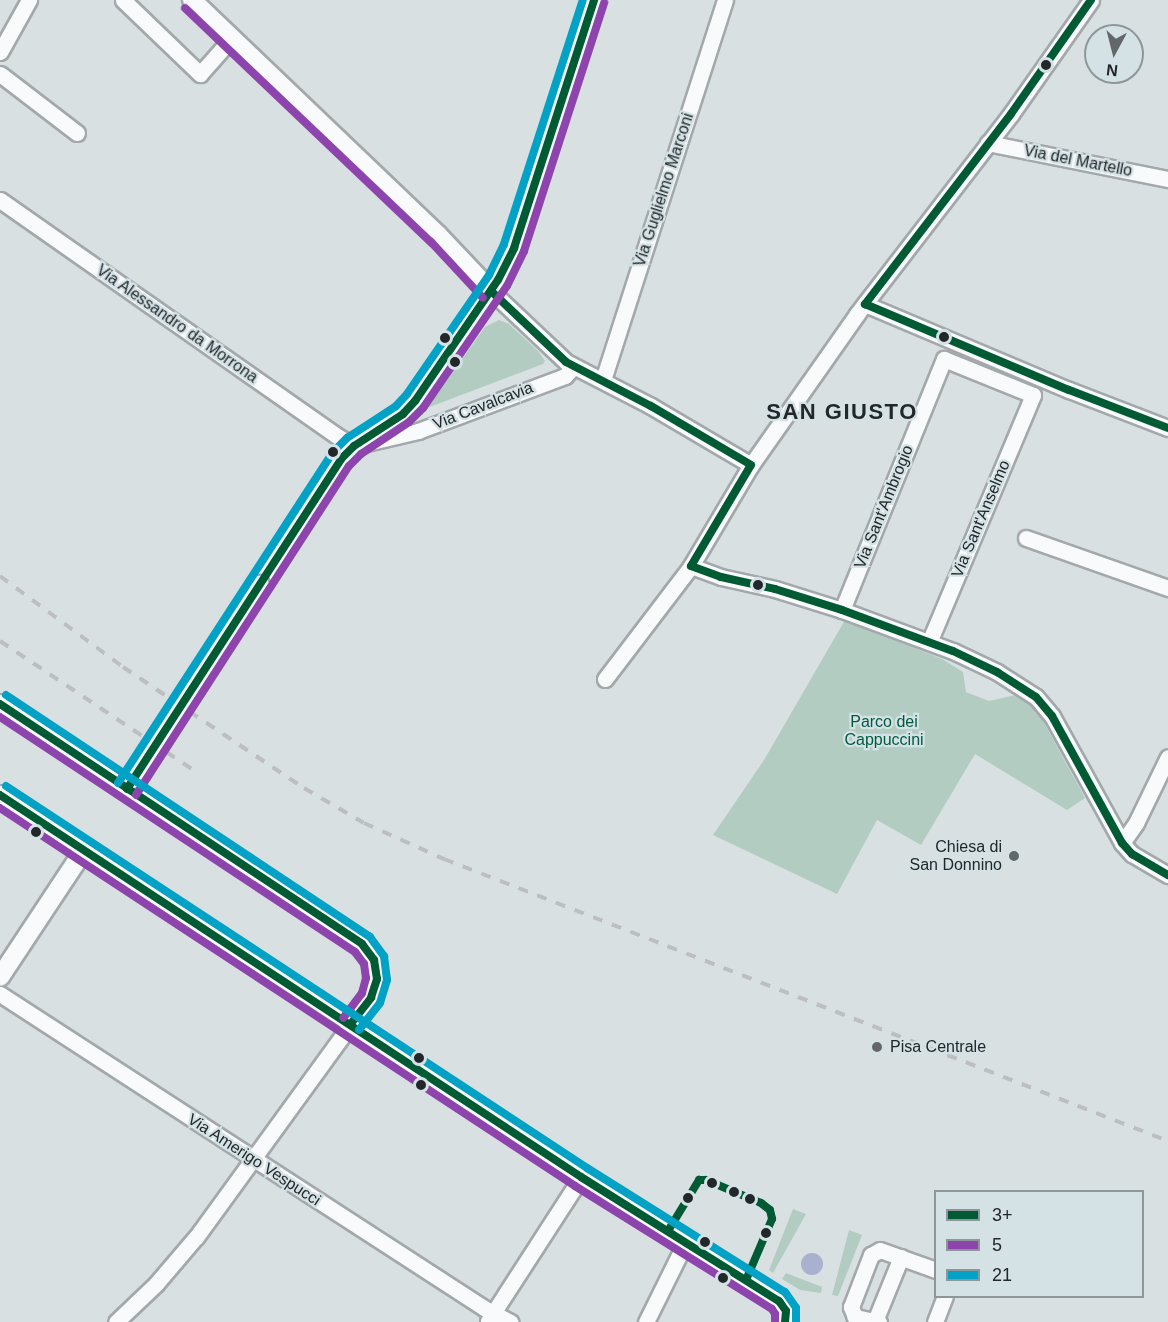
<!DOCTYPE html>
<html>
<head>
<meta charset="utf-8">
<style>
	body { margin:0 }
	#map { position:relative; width:1168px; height:1322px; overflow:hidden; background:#d8e0e2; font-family:Arial,sans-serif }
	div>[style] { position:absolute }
	.green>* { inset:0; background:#b2ccc2 }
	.water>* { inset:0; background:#aab1ce }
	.round { border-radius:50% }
	.roads { filter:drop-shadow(2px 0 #a3a8aa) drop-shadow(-2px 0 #a3a8aa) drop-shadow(0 2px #a3a8aa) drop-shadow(0 -2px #a3a8aa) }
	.minor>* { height:15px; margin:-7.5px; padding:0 7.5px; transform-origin:7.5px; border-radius:7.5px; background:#f9fafb }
	.tertiary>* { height:18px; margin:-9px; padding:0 9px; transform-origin:9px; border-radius:9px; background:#f9fafb }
	.rail>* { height:4px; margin-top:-2px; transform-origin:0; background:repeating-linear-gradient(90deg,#bcbebf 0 10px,transparent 0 20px) }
	.bridges { filter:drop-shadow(2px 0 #a3a8aa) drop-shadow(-2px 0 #a3a8aa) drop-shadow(0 2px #a3a8aa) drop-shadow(0 -2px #a3a8aa) }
	.tertiary-bridge>* { height:18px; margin:-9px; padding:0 9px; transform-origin:9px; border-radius:9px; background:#f9fafb }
	.bus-1>* { height:8px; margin:-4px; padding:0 4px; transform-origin:4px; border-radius:4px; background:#005b35 }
	.bus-2>* { height:8px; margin:-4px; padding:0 4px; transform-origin:4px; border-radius:4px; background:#8e44ad }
	.bus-3>* { height:8px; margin:-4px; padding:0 4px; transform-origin:4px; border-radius:4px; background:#02a2c6 }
	.dots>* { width:16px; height:16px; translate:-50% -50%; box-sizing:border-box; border:3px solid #d4e2e6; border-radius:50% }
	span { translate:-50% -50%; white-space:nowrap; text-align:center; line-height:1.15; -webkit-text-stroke:4.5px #d4e2e6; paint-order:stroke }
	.street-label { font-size:16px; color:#222729 }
	.park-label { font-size:16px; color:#005b3e }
	.poi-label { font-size:16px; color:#222729 }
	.right { translate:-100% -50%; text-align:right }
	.left { translate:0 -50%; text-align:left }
	.district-label { font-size:22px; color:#222729; font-weight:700; letter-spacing:1.5px }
	.legend { position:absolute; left:934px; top:1190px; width:210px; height:108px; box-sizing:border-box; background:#d4e2e6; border:2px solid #8d979a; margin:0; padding:8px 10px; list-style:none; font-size:18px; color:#222729 }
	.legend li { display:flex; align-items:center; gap:12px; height:30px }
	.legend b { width:30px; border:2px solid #8d979a }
	.north { position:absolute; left:1084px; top:24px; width:60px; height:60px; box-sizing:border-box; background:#d4e2e6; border:2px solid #8d979a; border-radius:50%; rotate:187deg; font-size:16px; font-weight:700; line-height:24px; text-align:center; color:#222729 }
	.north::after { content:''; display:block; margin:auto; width:21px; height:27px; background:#62686a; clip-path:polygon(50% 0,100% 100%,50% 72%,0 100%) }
</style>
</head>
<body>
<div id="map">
	<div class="green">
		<i style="clip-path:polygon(499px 320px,509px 324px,538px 351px,545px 361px,543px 364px,427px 408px,485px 327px)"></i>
		<i style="clip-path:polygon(845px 620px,942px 659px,963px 672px,966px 692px,989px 701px,1016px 695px,1029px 703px,1042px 719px,1085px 798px,1067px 810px,975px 754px,921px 845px,877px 820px,837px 894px,713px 835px,764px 760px)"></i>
		<i style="clip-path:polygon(793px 1209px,806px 1214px,773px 1273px,769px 1270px)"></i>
		<i style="clip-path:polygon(849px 1230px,862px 1235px,838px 1296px,832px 1295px)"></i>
		<i style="clip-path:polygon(786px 1273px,822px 1287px,821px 1293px,800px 1290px,782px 1279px)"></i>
	</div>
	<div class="water">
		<i class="round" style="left:801px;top:1253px;width:22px;height:22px"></i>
	</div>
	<div class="roads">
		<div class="minor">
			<i style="left:123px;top:0;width:107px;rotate:43.9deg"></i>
			<i style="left:200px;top:74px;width:47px;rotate:-48.5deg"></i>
			<i style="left:0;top:52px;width:60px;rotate:-60.9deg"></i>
			<i style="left:0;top:74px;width:97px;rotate:37.5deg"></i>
			<i style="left:988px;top:143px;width:184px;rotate:11.3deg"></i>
			<i style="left:0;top:200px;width:411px;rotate:35deg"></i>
			<i style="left:337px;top:436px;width:20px;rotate:30deg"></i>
			<i style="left:354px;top:446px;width:66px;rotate:-13.2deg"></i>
			<i style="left:418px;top:431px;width:157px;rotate:-20.5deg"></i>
			<i style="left:565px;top:376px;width:12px;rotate:-48deg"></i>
			<i style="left:491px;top:291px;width:103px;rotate:43.4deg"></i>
			<i style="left:566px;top:362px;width:96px;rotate:27.4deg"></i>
			<i style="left:651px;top:406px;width:116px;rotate:30.5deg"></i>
			<i style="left:865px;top:304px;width:221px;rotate:22.9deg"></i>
			<i style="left:1069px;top:390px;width:106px;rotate:21deg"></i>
			<i style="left:603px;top:380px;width:399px;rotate:-72.2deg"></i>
			<i style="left:1026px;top:538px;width:151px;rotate:19.4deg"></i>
			<i style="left:691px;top:566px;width:32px;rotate:20deg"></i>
			<i style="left:721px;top:577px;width:55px;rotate:12.5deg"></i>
			<i style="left:775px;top:589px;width:70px;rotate:17.4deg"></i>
			<i style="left:842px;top:610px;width:118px;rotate:20.3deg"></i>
			<i style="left:953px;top:651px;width:49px;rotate:25.5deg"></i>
			<i style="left:997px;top:672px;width:46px;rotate:32.7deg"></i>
			<i style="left:1036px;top:697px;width:25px;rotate:50deg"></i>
			<i style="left:1052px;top:716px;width:145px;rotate:61.1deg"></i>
			<i style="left:1122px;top:843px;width:15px;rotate:48deg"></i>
			<i style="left:1132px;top:854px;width:42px;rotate:30.3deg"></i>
			<i style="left:842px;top:610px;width:271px;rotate:-67.9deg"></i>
			<i style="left:944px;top:359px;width:96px;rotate:22deg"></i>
			<i style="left:1033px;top:395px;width:268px;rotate:112.8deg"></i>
			<i style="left:605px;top:679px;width:142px;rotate:-52.7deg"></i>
			<i style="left:691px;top:566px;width:117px;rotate:-59.3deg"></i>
			<i style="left:751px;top:465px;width:184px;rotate:-54.9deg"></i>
			<i style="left:857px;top:314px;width:252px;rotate:-52.4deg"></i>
			<i style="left:1011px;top:114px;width:139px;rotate:-54.9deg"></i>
			<i style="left:1122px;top:843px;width:24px;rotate:-55deg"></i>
			<i style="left:1136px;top:823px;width:73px;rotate:-64.1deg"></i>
			<i style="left:84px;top:850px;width:319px;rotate:33.1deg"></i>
			<i style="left:351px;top:1024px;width:263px;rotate:126deg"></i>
			<i style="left:196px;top:1237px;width:62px;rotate:130.4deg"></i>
			<i style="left:156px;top:1284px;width:55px;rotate:136.5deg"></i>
			<i style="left:0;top:994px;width:577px;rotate:32.97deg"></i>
			<i style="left:484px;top:1308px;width:30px;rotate:28deg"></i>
			<i style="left:488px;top:1321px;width:171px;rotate:-57.1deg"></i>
			<i style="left:875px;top:1321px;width:69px;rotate:-67.9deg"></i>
			<i style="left:646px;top:1322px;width:90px;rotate:-63.7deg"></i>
			<i style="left:879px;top:1322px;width:25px;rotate:-168deg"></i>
			<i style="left:855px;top:1317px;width:11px;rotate:-112deg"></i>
			<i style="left:851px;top:1307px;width:56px;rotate:-69deg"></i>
			<i style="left:871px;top:1255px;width:10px;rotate:-29deg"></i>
			<i style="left:880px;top:1250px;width:59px;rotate:19.7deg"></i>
			<i style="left:935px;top:1322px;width:28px;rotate:-69deg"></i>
		</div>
		<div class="tertiary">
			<i style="left:192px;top:0;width:340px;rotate:43.7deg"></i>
			<i style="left:438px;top:235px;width:77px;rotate:46.6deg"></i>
			<i style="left:260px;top:585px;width:150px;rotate:-57.3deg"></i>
			<i style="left:341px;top:459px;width:18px;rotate:-45deg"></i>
			<i style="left:354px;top:446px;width:59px;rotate:-33.1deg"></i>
			<i style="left:403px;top:414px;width:18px;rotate:-47deg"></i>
			<i style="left:415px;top:401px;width:158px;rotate:-55.8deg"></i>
			<i style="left:504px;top:270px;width:24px;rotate:-66deg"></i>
			<i style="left:514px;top:248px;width:261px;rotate:-72.1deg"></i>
			<i style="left:0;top:704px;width:434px;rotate:33.5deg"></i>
			<i style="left:362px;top:944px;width:20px;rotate:53deg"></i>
			<i style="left:374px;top:960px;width:19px;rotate:81deg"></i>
			<i style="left:377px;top:979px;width:20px;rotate:108deg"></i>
			<i style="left:371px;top:998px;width:33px;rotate:128deg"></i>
			<i style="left:351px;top:1024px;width:276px;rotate:33.6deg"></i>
			<i style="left:581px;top:1177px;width:234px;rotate:32.1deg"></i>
			<i style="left:779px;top:1301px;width:12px;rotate:55deg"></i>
			<i style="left:786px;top:1311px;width:11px;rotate:95deg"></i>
			<i style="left:0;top:795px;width:100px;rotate:33.2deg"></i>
			<i style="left:84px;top:850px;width:152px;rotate:123.5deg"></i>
		</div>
	</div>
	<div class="rail">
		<i style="left:0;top:576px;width:153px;rotate:36.5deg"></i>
		<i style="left:123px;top:667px;width:218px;rotate:33.8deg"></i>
		<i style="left:304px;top:788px;width:69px;rotate:30.3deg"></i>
		<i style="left:364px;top:823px;width:88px;rotate:24.2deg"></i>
		<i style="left:444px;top:859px;width:777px;rotate:21.28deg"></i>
		<i style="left:0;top:641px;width:238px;rotate:33.7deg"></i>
	</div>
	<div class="bridges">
		<div class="tertiary-bridge">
			<i style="left:133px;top:779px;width:232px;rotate:-56.8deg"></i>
		</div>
	</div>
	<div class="bus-1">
		<i style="left:1091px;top:0;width:139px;rotate:125.1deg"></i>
		<i style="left:1011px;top:114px;width:240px;rotate:127.5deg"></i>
		<i style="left:865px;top:304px;width:221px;rotate:22.9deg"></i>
		<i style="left:1069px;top:390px;width:106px;rotate:21deg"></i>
		<i style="left:491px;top:291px;width:103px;rotate:43.4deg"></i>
		<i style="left:566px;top:362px;width:96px;rotate:27.4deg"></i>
		<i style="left:651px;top:406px;width:116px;rotate:30.5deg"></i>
		<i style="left:691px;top:566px;width:32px;rotate:20deg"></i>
		<i style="left:721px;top:577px;width:55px;rotate:12.5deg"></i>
		<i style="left:775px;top:589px;width:70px;rotate:17.4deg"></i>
		<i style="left:842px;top:610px;width:118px;rotate:20.3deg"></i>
		<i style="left:953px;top:651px;width:49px;rotate:25.5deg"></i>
		<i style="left:997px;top:672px;width:46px;rotate:32.7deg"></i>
		<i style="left:1036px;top:697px;width:25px;rotate:50deg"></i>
		<i style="left:1052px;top:716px;width:145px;rotate:61.1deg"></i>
		<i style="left:1122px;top:843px;width:15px;rotate:48deg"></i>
		<i style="left:1132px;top:854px;width:42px;rotate:30.3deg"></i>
		<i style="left:691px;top:566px;width:117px;rotate:-59.3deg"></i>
		<i style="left:0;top:704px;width:434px;rotate:33.5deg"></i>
		<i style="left:362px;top:944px;width:20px;rotate:53deg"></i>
		<i style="left:374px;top:960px;width:19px;rotate:81deg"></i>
		<i style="left:377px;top:979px;width:20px;rotate:108deg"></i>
		<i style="left:371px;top:998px;width:33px;rotate:128deg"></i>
		<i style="left:127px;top:789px;width:393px;rotate:-57deg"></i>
		<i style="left:341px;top:459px;width:18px;rotate:-45deg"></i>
		<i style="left:354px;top:446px;width:59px;rotate:-33.1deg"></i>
		<i style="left:403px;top:414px;width:18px;rotate:-47deg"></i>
		<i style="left:415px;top:401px;width:147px;rotate:-55.6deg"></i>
		<i style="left:498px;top:280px;width:36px;rotate:-63deg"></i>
		<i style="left:514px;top:248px;width:261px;rotate:-72.1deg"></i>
		<i style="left:0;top:795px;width:695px;rotate:33.32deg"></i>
		<i style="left:581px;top:1177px;width:234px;rotate:32.1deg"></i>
		<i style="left:779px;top:1301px;width:12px;rotate:55deg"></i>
		<i style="left:786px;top:1311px;width:11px;rotate:95deg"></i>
		<i style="left:668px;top:1231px;width:60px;rotate:-58.7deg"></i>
		<i style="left:699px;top:1180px;width:7px"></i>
		<i style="left:706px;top:1180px;width:60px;rotate:22.7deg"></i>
		<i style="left:761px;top:1203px;width:11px;rotate:38deg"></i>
		<i style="left:770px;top:1210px;width:9px;rotate:77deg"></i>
		<i style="left:772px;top:1219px;width:66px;rotate:113.1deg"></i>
	</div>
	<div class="bus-2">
		<i style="left:185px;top:8px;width:340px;rotate:43.6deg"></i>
		<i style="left:431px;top:242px;width:76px;rotate:47.1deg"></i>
		<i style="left:0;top:717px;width:426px;rotate:33.5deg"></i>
		<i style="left:355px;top:952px;width:15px;rotate:53deg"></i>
		<i style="left:364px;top:964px;width:14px;rotate:82deg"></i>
		<i style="left:366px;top:978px;width:16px;rotate:105deg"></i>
		<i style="left:362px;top:993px;width:31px;rotate:127deg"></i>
		<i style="left:136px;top:795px;width:392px;rotate:-57.1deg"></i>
		<i style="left:349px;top:466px;width:17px;rotate:-45deg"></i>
		<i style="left:361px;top:454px;width:58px;rotate:-33.7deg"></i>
		<i style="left:409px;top:422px;width:20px;rotate:-45deg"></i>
		<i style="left:423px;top:408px;width:148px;rotate:-55.5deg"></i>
		<i style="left:507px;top:286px;width:39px;rotate:-64deg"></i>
		<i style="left:524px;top:251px;width:261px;rotate:-72.1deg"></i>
		<i style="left:0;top:808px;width:688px;rotate:33.32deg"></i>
		<i style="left:575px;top:1186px;width:232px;rotate:32deg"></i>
		<i style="left:772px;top:1309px;width:6px;rotate:59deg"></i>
		<i style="left:775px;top:1314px;width:7px;rotate:90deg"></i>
	</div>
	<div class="bus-3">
		<i style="left:6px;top:695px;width:437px;rotate:33.6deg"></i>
		<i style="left:370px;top:937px;width:24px;rotate:54deg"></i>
		<i style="left:384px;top:956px;width:24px;rotate:83deg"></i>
		<i style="left:387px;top:980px;width:24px;rotate:107deg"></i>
		<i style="left:380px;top:1003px;width:34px;rotate:128deg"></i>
		<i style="left:118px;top:783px;width:395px;rotate:-57deg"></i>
		<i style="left:333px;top:452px;width:20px;rotate:-45deg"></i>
		<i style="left:347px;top:438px;width:59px;rotate:-33.1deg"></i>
		<i style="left:396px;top:406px;width:16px;rotate:-47deg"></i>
		<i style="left:407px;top:394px;width:145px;rotate:-55.4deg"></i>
		<i style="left:489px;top:275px;width:34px;rotate:-64deg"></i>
		<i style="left:504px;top:244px;width:256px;rotate:-72.1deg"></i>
		<i style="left:6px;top:786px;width:695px;rotate:33.32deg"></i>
		<i style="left:587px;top:1168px;width:234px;rotate:32.1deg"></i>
		<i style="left:785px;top:1292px;width:19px;rotate:55deg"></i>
		<i style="left:796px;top:1308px;width:14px;rotate:90deg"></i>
	</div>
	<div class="dots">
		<i style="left:1046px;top:65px;background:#222729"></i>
		<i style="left:944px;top:337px;background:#222729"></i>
		<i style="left:445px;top:338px;background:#222729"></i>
		<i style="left:455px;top:362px;background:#222729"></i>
		<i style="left:333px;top:452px;background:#222729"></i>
		<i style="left:758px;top:585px;background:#222729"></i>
		<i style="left:36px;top:832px;background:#222729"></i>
		<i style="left:1014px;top:856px;background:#62686a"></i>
		<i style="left:877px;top:1047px;background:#62686a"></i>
		<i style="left:419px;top:1058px;background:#222729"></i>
		<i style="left:421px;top:1085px;background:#222729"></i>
		<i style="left:712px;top:1183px;background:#222729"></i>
		<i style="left:734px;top:1192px;background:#222729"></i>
		<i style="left:688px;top:1198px;background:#222729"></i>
		<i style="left:750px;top:1199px;background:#222729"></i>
		<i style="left:766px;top:1233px;background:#222729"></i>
		<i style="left:705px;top:1242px;background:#222729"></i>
		<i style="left:723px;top:1278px;background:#222729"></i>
	</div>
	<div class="street-label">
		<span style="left:1078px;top:161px;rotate:11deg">Via del Martello</span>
		<span style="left:664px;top:190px;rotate:-72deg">Via Guglielmo Marconi</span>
		<span style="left:177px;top:324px;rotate:35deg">Via Alessandro da Morrona</span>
		<span style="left:483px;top:406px;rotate:-21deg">Via Cavalcavia</span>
		<span style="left:884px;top:507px;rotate:-68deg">Via Sant'Ambrogio</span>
		<span style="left:981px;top:519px;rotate:-67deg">Via Sant'Anselmo</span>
		<span style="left:254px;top:1160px;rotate:33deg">Via Amerigo Vespucci</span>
	</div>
	<div class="park-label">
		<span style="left:884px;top:731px">Parco dei<br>Cappuccini</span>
	</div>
	<div class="poi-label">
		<span class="right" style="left:1002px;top:856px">Chiesa di<br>San Donnino</span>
		<span class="left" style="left:890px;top:1047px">Pisa Centrale</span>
	</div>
	<div class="district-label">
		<span style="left:842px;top:412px">SAN GIUSTO</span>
	</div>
	<ul class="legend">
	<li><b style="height:8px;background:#005b35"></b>3+</li>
	<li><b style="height:8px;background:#8e44ad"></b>5</li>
	<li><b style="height:8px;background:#02a2c6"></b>21</li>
	</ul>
	<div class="north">N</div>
</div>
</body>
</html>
